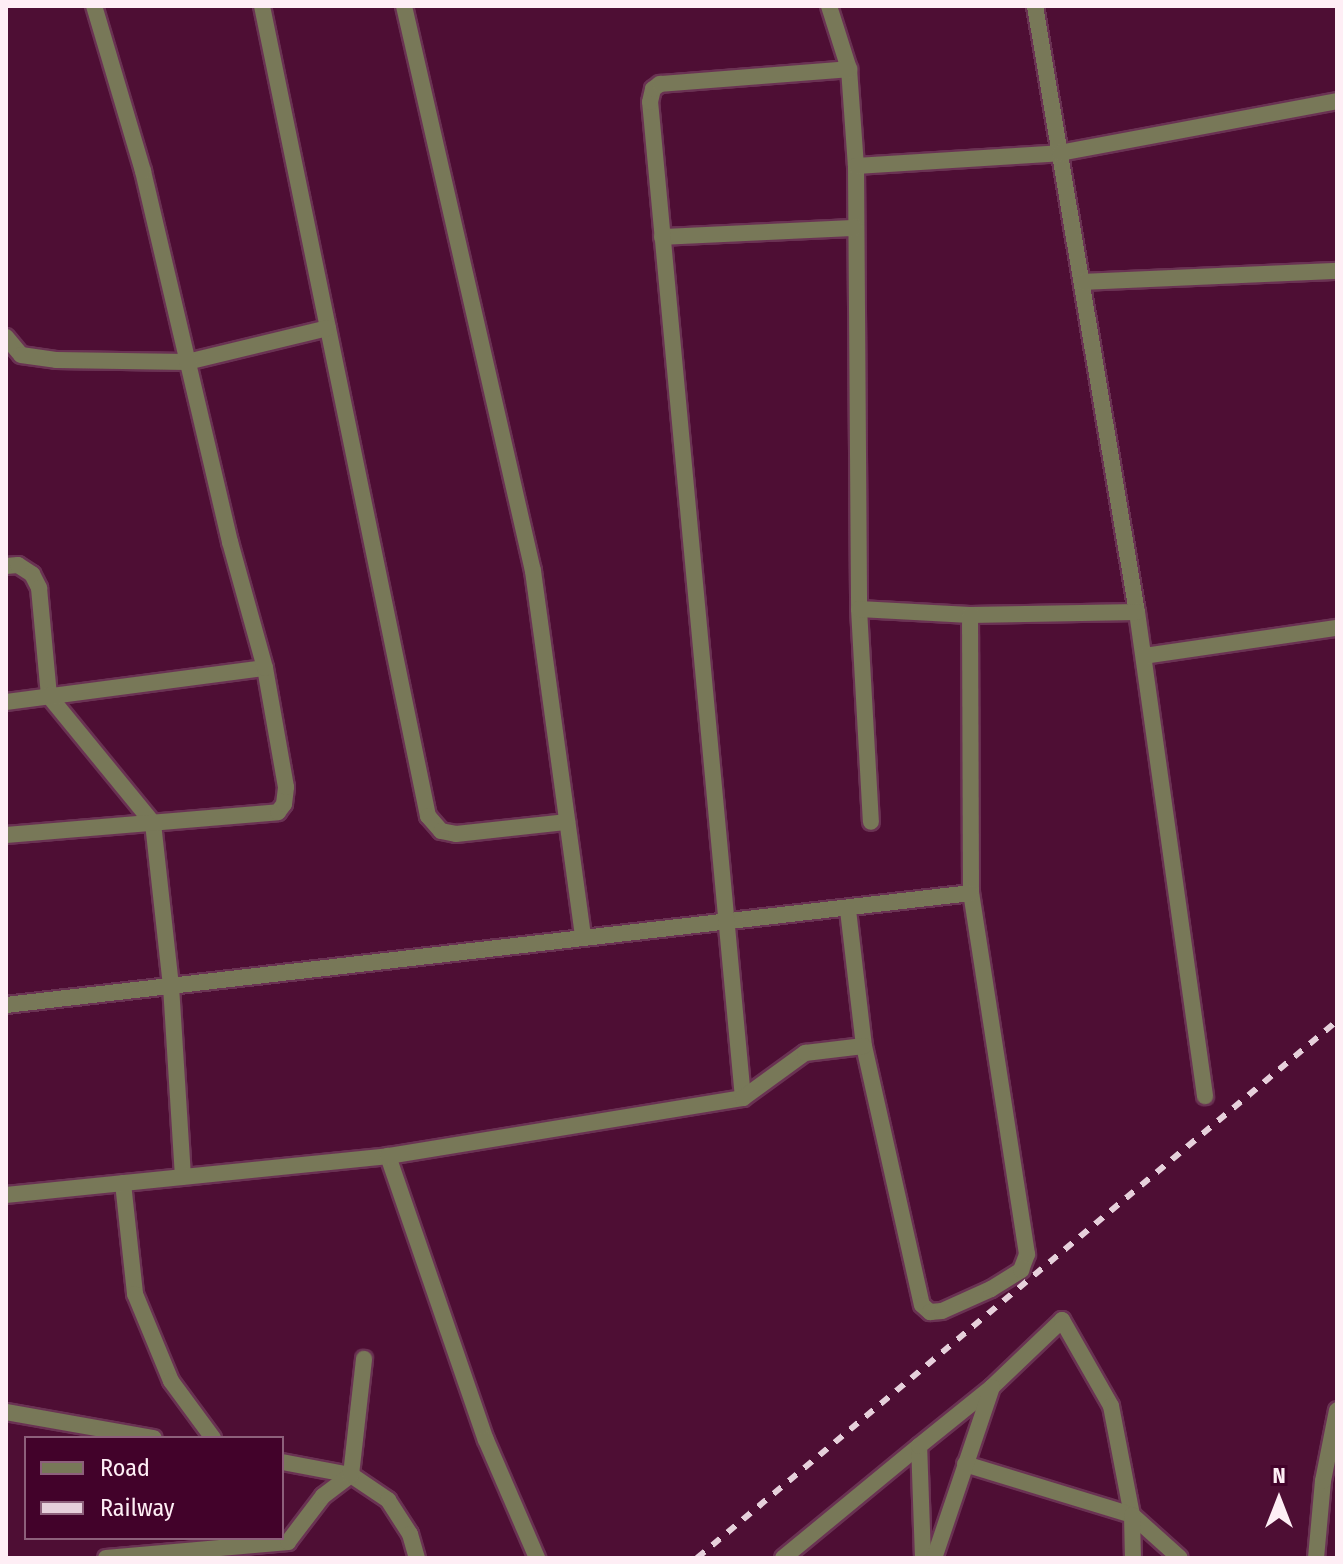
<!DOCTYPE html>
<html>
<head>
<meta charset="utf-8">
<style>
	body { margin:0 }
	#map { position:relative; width:1343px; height:1564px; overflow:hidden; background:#4e0e34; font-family:"Fira Sans Condensed",sans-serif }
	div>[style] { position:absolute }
	.roads { filter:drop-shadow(2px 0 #6a3253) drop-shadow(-2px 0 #6a3253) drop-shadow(0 2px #6a3253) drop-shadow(0 -2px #6a3253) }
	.minor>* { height:16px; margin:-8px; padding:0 8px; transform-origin:8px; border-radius:8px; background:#787858 }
	.rail>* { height:6px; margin-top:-3px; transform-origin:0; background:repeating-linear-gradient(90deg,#e6d0db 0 10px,transparent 0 20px) }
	span { translate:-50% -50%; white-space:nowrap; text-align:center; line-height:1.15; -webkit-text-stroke:6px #42022a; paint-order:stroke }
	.frame { position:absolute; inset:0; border:8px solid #feeef5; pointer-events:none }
	.legend { position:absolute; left:24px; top:1436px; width:260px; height:104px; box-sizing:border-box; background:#42022a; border:2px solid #8d607b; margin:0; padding:10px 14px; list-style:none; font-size:24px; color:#feeef5 }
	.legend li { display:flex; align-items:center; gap:16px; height:40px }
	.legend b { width:40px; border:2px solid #8d607b }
	.north { position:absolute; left:1239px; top:1460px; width:80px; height:80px; -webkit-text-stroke:6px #42022a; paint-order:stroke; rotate:0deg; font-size:22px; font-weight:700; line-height:32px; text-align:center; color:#feeef5 }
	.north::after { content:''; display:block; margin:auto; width:28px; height:36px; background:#feeef5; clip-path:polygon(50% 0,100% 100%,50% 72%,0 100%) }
</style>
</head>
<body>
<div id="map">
	<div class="roads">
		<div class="minor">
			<i style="left:262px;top:6px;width:827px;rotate:78.42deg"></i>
			<i style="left:428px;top:816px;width:20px;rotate:49deg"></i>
			<i style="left:441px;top:831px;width:15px;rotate:11deg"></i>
			<i style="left:456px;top:834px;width:112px;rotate:-6.2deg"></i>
			<i style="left:404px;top:6px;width:580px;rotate:77.14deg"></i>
			<i style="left:533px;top:571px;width:368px;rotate:82.2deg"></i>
			<i style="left:829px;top:6px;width:66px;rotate:72.4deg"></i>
			<i style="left:849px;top:69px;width:97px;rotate:85.9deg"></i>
			<i style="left:856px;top:166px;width:443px;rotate:89.6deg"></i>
			<i style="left:859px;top:609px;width:213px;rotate:86.8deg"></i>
			<i style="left:1035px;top:6px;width:615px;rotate:80.45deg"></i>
			<i style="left:1137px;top:612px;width:489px;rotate:82deg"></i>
			<i style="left:856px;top:166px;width:204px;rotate:-3.6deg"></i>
			<i style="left:1060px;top:153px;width:282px;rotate:-10.6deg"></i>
			<i style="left:662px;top:237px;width:193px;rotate:-2.7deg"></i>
			<i style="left:1083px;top:282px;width:254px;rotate:-2.5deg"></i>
			<i style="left:6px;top:337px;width:23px;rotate:50deg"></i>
			<i style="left:21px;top:355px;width:35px;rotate:8deg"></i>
			<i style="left:56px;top:360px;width:131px;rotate:0.9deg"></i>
			<i style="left:187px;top:362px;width:145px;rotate:-13.6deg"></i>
			<i style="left:6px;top:566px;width:12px;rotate:-5deg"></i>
			<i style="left:18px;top:565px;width:17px;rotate:33deg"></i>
			<i style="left:32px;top:574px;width:16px;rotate:63deg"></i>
			<i style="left:39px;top:588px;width:108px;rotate:84.7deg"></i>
			<i style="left:49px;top:696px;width:164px;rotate:50.7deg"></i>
			<i style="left:153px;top:823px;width:164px;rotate:83.7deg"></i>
			<i style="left:171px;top:986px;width:191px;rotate:86.4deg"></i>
			<i style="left:859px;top:609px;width:111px;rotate:3.1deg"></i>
			<i style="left:970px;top:615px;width:167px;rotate:-1deg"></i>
			<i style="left:1144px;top:656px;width:195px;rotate:-8.3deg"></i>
			<i style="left:6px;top:702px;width:261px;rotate:-7.5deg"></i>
			<i style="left:6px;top:835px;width:273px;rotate:-4.8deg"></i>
			<i style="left:278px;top:812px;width:10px;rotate:-53deg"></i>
			<i style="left:284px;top:804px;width:17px;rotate:-83deg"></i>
			<i style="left:286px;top:787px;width:121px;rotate:-100deg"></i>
			<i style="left:265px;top:668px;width:131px;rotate:-105.5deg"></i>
			<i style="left:230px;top:542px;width:381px;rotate:-103.2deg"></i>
			<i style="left:143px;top:171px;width:172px;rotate:-106.5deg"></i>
			<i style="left:848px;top:910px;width:137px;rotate:83.3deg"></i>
			<i style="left:864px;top:1046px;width:265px;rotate:77.4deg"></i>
			<i style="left:922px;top:1305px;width:11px;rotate:41deg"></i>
			<i style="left:930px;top:1312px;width:12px;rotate:-5deg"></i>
			<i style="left:942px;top:1311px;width:54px;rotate:-24.2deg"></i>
			<i style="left:991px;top:1289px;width:36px;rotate:-32deg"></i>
			<i style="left:1021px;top:1270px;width:17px;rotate:-69deg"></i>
			<i style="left:1027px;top:1254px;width:365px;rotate:-98.8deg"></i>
			<i style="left:971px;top:893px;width:278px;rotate:-90.2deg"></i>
			<i style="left:6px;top:1005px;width:971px;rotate:-6.62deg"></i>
			<i style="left:743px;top:1098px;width:1000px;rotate:-95.33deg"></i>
			<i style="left:650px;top:102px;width:13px;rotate:-77deg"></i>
			<i style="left:653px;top:89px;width:9px;rotate:-36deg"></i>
			<i style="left:660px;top:84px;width:190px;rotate:-4.5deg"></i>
			<i style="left:388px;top:1156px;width:300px;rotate:71deg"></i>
			<i style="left:486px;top:1440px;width:129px;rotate:66.6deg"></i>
			<i style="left:123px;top:1183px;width:112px;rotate:83.8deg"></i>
			<i style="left:135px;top:1294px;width:94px;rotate:67.5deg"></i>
			<i style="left:171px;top:1381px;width:71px;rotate:53.6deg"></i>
			<i style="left:6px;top:1195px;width:384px;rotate:-5.8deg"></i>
			<i style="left:388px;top:1156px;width:360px;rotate:-9.3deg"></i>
			<i style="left:743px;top:1098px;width:77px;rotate:-36deg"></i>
			<i style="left:805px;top:1053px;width:59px;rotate:-6.8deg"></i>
			<i style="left:992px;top:1387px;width:97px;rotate:-43.7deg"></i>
			<i style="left:1062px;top:1320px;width:99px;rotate:60.3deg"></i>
			<i style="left:1111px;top:1406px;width:111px;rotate:79.1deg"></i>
			<i style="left:1132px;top:1515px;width:64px;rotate:41.9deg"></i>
			<i style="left:6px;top:1412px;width:150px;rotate:10deg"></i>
			<i style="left:282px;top:1462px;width:70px;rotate:10.7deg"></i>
			<i style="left:351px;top:1475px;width:45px;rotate:34deg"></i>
			<i style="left:388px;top:1500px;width:40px;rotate:57.1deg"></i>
			<i style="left:410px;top:1534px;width:25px;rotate:74deg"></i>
			<i style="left:965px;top:1464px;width:175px;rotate:17deg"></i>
			<i style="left:1132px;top:1515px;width:43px;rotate:88.7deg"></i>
			<i style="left:106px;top:1558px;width:183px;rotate:-5deg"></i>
			<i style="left:288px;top:1542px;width:58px;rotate:-52.7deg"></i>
			<i style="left:323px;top:1496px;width:35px;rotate:-37deg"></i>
			<i style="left:351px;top:1475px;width:117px;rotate:-83.6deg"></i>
			<i style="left:783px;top:1558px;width:176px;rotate:-39.5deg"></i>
			<i style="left:923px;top:1558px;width:112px;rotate:-92deg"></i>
			<i style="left:919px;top:1446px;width:94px;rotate:-38.9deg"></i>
			<i style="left:992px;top:1387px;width:181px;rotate:108.7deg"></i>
			<i style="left:1316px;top:1558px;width:77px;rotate:-84.8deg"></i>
			<i style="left:1323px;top:1481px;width:72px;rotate:-78.8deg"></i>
		</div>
	</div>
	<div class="rail">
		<i style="left:697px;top:1558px;width:835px;rotate:-40deg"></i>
	</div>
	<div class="frame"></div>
	<ul class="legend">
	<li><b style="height:10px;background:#787858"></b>Road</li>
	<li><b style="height:10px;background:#e6d0db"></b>Railway</li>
	</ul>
	<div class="north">N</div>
</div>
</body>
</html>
